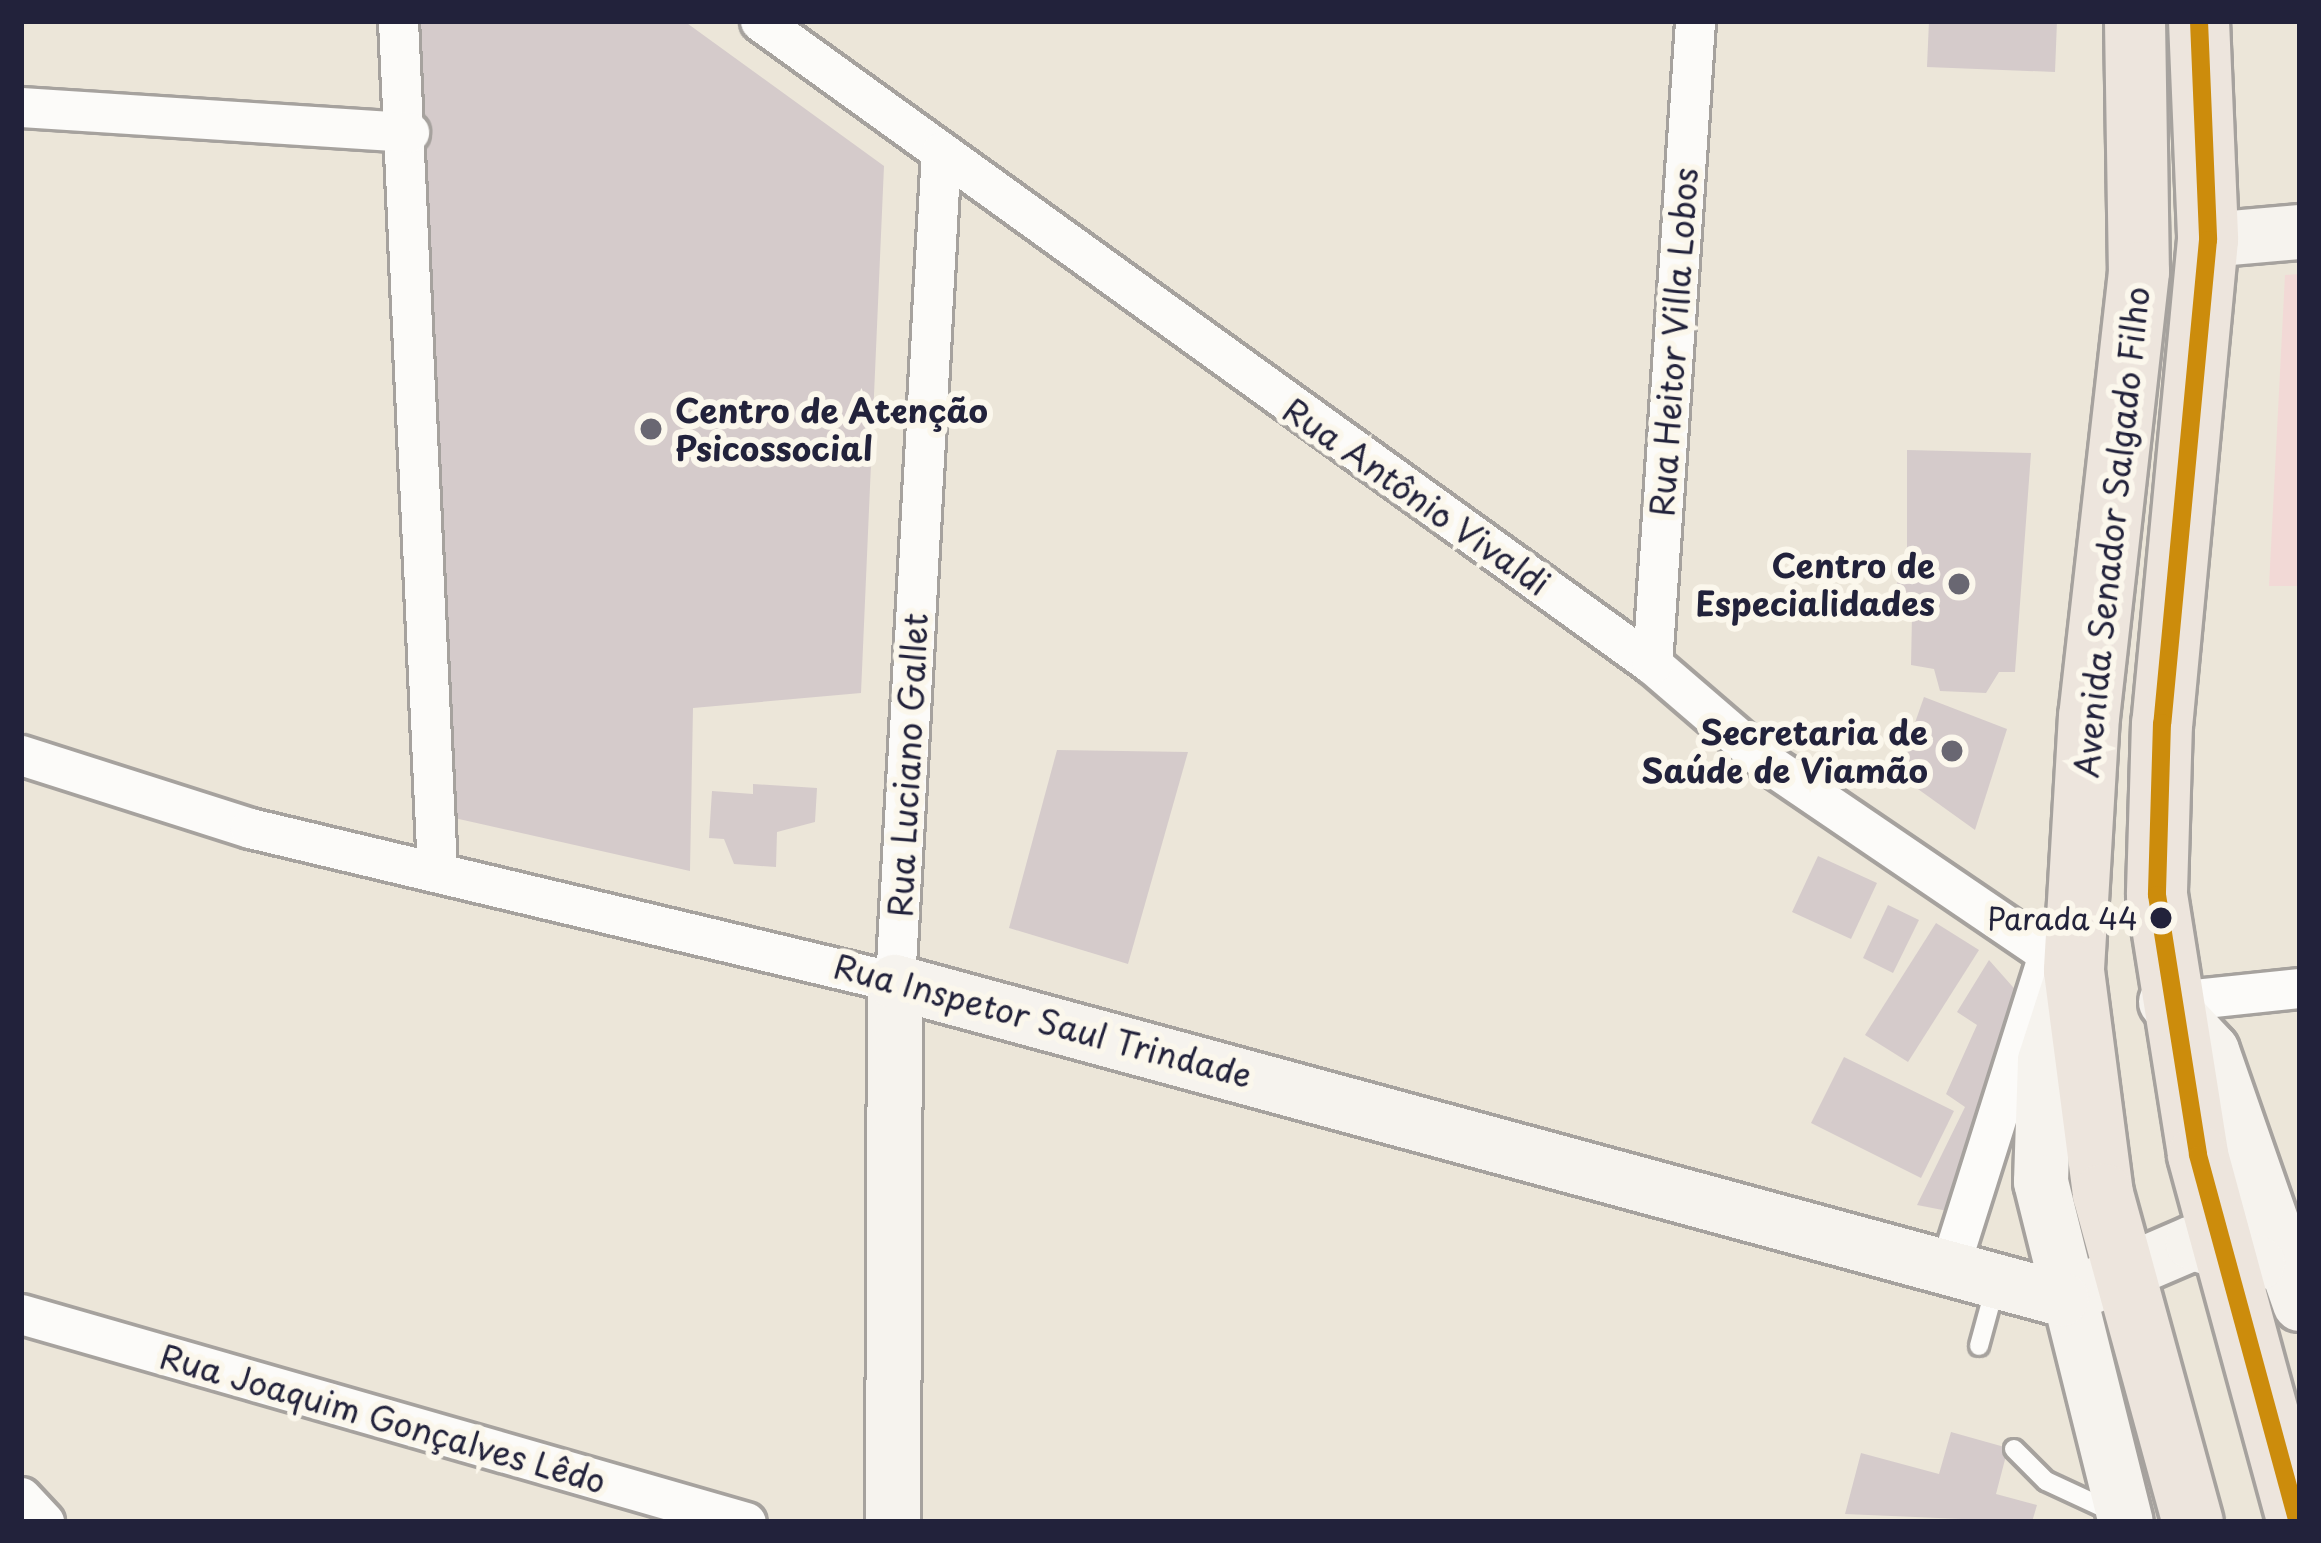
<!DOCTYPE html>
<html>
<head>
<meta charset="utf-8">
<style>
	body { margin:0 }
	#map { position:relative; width:2321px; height:1543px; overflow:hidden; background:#ece6d9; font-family:"Playpen Sans",sans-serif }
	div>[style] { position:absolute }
	.built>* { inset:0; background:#f2d9d6 }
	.building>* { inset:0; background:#d5cbcb }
	.roads { filter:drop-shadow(3px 0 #a6a29e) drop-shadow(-3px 0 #a6a29e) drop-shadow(0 3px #a6a29e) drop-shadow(0 -3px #a6a29e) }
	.lane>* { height:18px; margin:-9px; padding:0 9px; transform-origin:9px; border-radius:9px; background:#fcfbf9 }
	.street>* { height:39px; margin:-19.5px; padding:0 19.5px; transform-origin:19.5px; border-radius:19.5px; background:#fcfbf9 }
	.secondary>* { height:54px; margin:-27px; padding:0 27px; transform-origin:27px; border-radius:27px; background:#f6f3ee }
	.primary>* { height:60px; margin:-30px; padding:0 30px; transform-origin:30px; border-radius:30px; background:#ede5dd }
	.bus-1>* { height:18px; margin:-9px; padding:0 9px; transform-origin:9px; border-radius:9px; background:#cc8c0c }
	.dots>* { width:33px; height:33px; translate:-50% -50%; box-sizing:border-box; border:6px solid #fbf7ec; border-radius:50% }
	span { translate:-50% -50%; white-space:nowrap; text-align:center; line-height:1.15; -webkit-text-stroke:12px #fbf7ec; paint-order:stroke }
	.bus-label { font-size:30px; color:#22223b }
	.right { translate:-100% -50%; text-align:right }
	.street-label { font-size:33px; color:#22223b }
	.poi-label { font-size:33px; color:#22223b; font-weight:700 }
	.left { translate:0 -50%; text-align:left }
	.frame { position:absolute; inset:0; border:24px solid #22223b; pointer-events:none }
</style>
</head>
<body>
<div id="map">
	<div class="built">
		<i style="clip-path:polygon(2300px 274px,2300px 586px,2269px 586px,2285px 275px)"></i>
	</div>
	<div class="building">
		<i style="clip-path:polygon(418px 21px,684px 21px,884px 166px,861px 693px,693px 708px,690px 871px,441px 815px)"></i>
		<i style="clip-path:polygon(1929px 21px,2057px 21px,2055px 72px,1927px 67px)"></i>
		<i style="clip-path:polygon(1907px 450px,2031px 453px,2015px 672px,1999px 672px,1986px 693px,1940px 691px,1934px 669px,1911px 665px,1912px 616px,1886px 611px,1907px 558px)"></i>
		<i style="clip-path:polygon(1924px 697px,2007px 729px,1975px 830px,1897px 774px)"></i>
		<i style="clip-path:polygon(1057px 750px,1188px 752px,1128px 964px,1009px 928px)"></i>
		<i style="clip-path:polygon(753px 784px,817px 788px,815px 822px,777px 832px,776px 867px,734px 864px,724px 839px,709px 838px,712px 791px,753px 794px)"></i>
		<i style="clip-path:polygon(1818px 856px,1877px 883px,1851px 939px,1792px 912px)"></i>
		<i style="clip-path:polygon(1888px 905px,1919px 920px,1893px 973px,1863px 958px)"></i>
		<i style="clip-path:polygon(1936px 923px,1979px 950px,1908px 1062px,1865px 1035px)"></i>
		<i style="clip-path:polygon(1989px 960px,2020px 995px,1958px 1213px,1917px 1205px,1965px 1107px,1946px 1094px,1977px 1025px,1957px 1012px)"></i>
		<i style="clip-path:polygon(1844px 1057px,1954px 1111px,1921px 1178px,1811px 1123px)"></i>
		<i style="clip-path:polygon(1951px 1432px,2008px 1448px,1996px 1494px,2037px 1505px,2032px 1522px,1845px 1514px,1861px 1453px,1939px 1474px)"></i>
	</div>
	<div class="roads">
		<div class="lane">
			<i style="left:1979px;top:1346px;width:61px;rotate:-74.8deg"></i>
			<i style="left:2014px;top:1449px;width:45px;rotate:45deg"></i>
			<i style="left:2046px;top:1481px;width:76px;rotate:24.9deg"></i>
		</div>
		<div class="street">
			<i style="left:398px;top:21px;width:850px;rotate:87.37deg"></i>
			<i style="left:760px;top:21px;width:1100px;rotate:35.79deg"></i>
			<i style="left:1652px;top:664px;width:150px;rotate:40.7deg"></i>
			<i style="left:1766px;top:762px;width:372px;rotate:34.2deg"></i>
			<i style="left:21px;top:107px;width:389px;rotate:3.7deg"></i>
			<i style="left:1652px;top:664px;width:644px;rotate:-86.17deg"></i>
			<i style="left:21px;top:755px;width:240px;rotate:17.7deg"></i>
			<i style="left:250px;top:828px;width:663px;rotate:13.43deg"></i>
			<i style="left:895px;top:982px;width:831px;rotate:-86.83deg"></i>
			<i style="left:2166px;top:1002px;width:135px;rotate:-6deg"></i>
			<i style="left:1951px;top:1262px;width:322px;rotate:-72.5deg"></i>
			<i style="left:21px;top:1314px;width:754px;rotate:16.01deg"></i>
			<i style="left:21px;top:1497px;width:34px;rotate:47deg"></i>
		</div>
		<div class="secondary">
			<i style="left:2208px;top:240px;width:92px;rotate:-5deg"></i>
			<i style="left:2074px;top:971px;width:95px;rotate:107.9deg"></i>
			<i style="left:2045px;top:1061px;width:121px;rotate:91.9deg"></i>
			<i style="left:2041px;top:1182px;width:350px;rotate:76deg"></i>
			<i style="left:2166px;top:1002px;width:67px;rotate:46.8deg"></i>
			<i style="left:2212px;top:1051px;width:268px;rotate:70.8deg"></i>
			<i style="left:2086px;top:1289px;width:116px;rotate:-23.3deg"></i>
			<i style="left:2193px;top:1243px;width:68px;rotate:17.1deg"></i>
			<i style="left:893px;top:1522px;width:540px;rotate:-89.79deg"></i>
			<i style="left:895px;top:982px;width:1209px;rotate:15.2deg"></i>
		</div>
		<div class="primary">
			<i style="left:2135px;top:21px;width:251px;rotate:89.1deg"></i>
			<i style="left:2139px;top:272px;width:447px;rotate:96.4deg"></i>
			<i style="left:2089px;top:716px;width:255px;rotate:93.4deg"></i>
			<i style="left:2074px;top:971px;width:225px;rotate:82.6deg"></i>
			<i style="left:2103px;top:1194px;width:340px;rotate:74.7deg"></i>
			<i style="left:2199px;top:21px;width:219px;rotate:87.6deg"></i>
			<i style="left:2208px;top:240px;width:485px;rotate:95.4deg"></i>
			<i style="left:2162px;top:723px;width:172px;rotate:91.7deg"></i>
			<i style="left:2157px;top:895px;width:263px;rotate:81deg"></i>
			<i style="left:2198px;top:1155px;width:380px;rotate:74.8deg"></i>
		</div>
	</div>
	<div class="bus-1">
		<i style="left:2199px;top:21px;width:219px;rotate:87.6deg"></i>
		<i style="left:2208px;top:240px;width:485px;rotate:95.4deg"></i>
		<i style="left:2162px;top:723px;width:172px;rotate:91.7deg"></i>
		<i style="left:2157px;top:895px;width:263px;rotate:81deg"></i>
		<i style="left:2198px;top:1155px;width:380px;rotate:74.8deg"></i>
	</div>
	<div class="dots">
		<i style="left:651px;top:429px;background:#696772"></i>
		<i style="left:1959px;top:584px;background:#696772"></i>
		<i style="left:1952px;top:751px;background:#696772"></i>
		<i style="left:2161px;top:918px;background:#22223b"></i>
	</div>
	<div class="bus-label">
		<span class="right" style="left:2138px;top:918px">Parada 44</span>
	</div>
	<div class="street-label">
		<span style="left:1673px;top:342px;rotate:-86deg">Rua Heitor Villa Lobos</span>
		<span style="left:1417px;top:496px;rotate:35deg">Rua Antônio Vivaldi</span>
		<span style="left:2111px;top:532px;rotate:-84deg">Avenida Senador Salgado Filho</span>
		<span style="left:907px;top:765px;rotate:-87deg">Rua Luciano Gallet</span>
		<span style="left:1043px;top:1020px;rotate:15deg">Rua Inspetor Saul Trindade</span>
		<span style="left:383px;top:1418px;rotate:16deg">Rua Joaquim Gonçalves Lêdo</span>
	</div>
	<div class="poi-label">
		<span class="left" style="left:675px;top:429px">Centro de Atenção<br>Psicossocial</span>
		<span class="right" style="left:1935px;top:584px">Centro de<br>Especialidades</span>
		<span class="right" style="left:1928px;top:751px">Secretaria de<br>Saúde de Viamão</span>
	</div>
	<div class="frame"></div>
</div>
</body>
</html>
